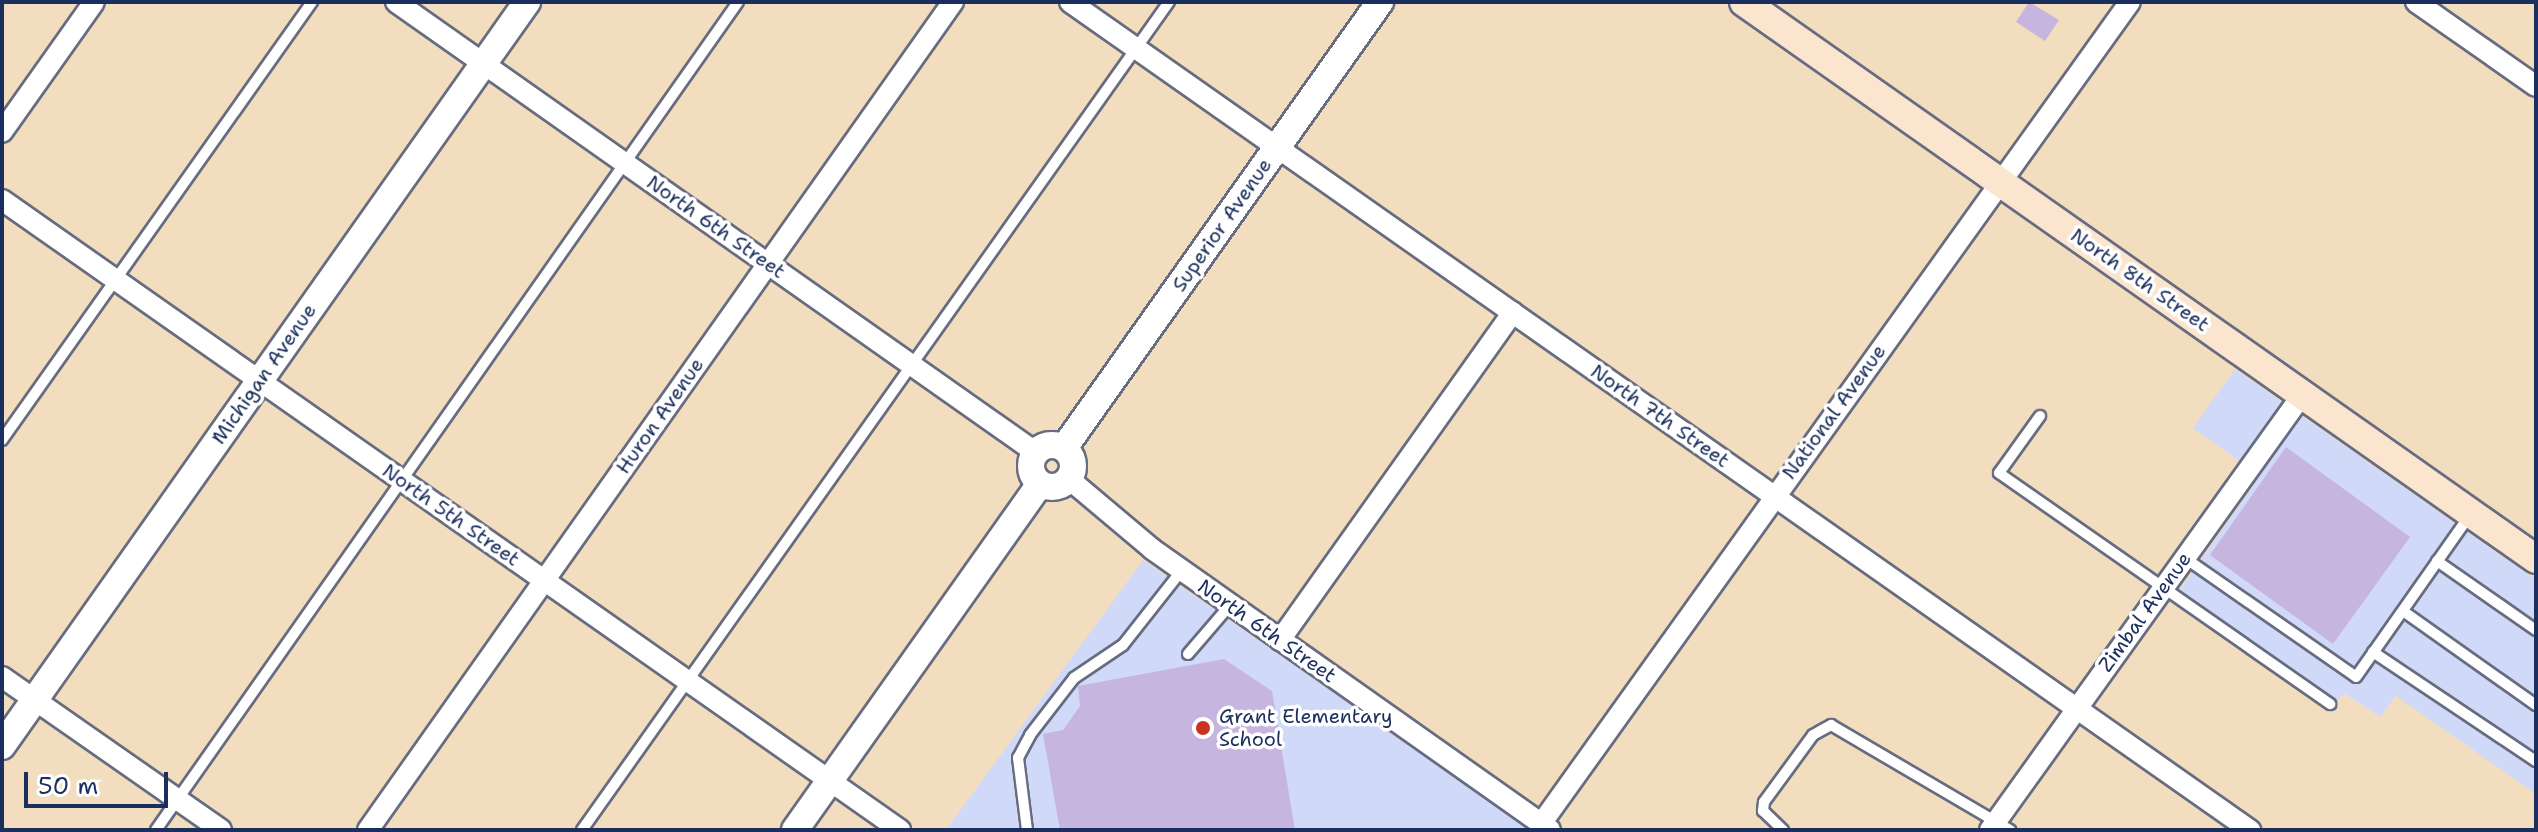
<!DOCTYPE html>
<html>
<head>
<meta charset="utf-8">
<style>
	body { margin:0 }
	#map { position:relative; width:2538px; height:832px; overflow:hidden; background:#f3ddbf; font-family:"Shantell Sans",sans-serif }
	div>[style] { position:absolute }
	.built>* { inset:0; background:#d1d9f9 }
	.building>* { inset:0; background:#c6b5de }
	.roads { filter:drop-shadow(2px 0 #676c80) drop-shadow(-2px 0 #676c80) drop-shadow(0 2px #676c80) drop-shadow(0 -2px #676c80) }
	.service>* { height:10px; margin:-5px; padding:0 5px; transform-origin:5px; border-radius:5px; background:#fff }
	.minor>* { height:20px; margin:-10px; padding:0 10px; transform-origin:10px; border-radius:10px; background:#fff }
	.tertiary>* { height:26px; margin:-13px; padding:0 13px; transform-origin:13px; border-radius:13px; background:#fff }
	.tertiary>.ring { margin:-13px; padding:0; box-sizing:content-box; background:none; border:26px solid #fff; border-radius:50% }
	.secondary>* { height:28px; margin:-14px; padding:0 14px; transform-origin:14px; border-radius:14px; background:#fbe5cf }
	.dots>* { width:22px; height:22px; translate:-50% -50%; box-sizing:border-box; border:4px solid #fff; border-radius:50% }
	span { translate:-50% -50%; white-space:nowrap; text-align:center; line-height:1.15; -webkit-text-stroke:7px #fff; paint-order:stroke }
	.street-label { font-size:20px; color:#1b2f5e }
	.poi-label { font-size:20px; color:#1b2f5e }
	.left { translate:0 -50%; text-align:left }
	.frame { position:absolute; inset:0; border:4px solid #1b2f5e; pointer-events:none }
	.scale { position:absolute; left:24px; top:772px; width:144px; height:36px; box-sizing:border-box; border:4px solid #1b2f5e; border-top:0; padding-left:10px; font-size:24px; line-height:28px; white-space:nowrap; color:#1b2f5e; -webkit-text-stroke:6px #fff; paint-order:stroke }
</style>
</head>
<body>
<div id="map">
	<div class="built">
		<i style="clip-path:polygon(2235px 369px,2536px 580px,2536px 794px,2396px 696px,2380px 717px,2344px 693px,2337px 702px,2177px 594px,2260px 476px,2193px 428px)"></i>
		<i style="clip-path:polygon(1143px 560px,1532px 830px,946px 830px)"></i>
	</div>
	<div class="building">
		<i style="clip-path:polygon(2029px 2px,2059px 20px,2045px 41px,2016px 22px)"></i>
		<i style="clip-path:polygon(2286px 447px,2410px 537px,2333px 644px,2210px 555px)"></i>
		<i style="clip-path:polygon(1224px 659px,1272px 691px,1295px 830px,1060px 830px,1043px 734px,1063px 730px,1080px 706px,1078px 686px)"></i>
	</div>
	<div class="roads">
		<div class="service">
			<i style="left:2040px;top:416px;width:70px;rotate:125.7deg"></i>
			<i style="left:1999px;top:473px;width:404px;rotate:34.9deg"></i>
			<i style="left:2px;top:440px;width:537px;rotate:-54.71deg"></i>
			<i style="left:2185px;top:558px;width:208px;rotate:34.8deg"></i>
			<i style="left:2356px;top:677px;width:198px;rotate:-54.9deg"></i>
			<i style="left:2437px;top:561px;width:121px;rotate:34.9deg"></i>
			<i style="left:2403px;top:611px;width:163px;rotate:35.3deg"></i>
			<i style="left:2373px;top:652px;width:196px;rotate:33.8deg"></i>
			<i style="left:1188px;top:654px;width:65px;rotate:-49.4deg"></i>
			<i style="left:156px;top:830px;width:1012px;rotate:-54.9deg"></i>
			<i style="left:582px;top:830px;width:1015px;rotate:-54.67deg"></i>
			<i style="left:1027px;top:830px;width:73px;rotate:-97.1deg"></i>
			<i style="left:1018px;top:758px;width:26px;rotate:-62deg"></i>
			<i style="left:1030px;top:735px;width:72px;rotate:-52.3deg"></i>
			<i style="left:1074px;top:678px;width:59px;rotate:-34deg"></i>
			<i style="left:1123px;top:645px;width:95px;rotate:-51.8deg"></i>
			<i style="left:1783px;top:830px;width:28px;rotate:-136deg"></i>
			<i style="left:1763px;top:811px;width:9px;rotate:-84deg"></i>
			<i style="left:1764px;top:802px;width:83px;rotate:-53.8deg"></i>
			<i style="left:1813px;top:735px;width:21px;rotate:-29deg"></i>
			<i style="left:1831px;top:725px;width:208px;rotate:30.4deg"></i>
		</div>
		<div class="minor">
			<i style="left:396px;top:2px;width:782px;rotate:35.15deg"></i>
			<i style="left:1070px;top:2px;width:1442px;rotate:35.06deg"></i>
			<i style="left:2416px;top:2px;width:146px;rotate:35deg"></i>
			<i style="left:2px;top:132px;width:159px;rotate:-54.7deg"></i>
			<i style="left:2px;top:200px;width:1097px;rotate:35.05deg"></i>
			<i style="left:1069px;top:479px;width:109px;rotate:40.1deg"></i>
			<i style="left:1152px;top:549px;width:487px;rotate:35.2deg"></i>
			<i style="left:1280px;top:640px;width:402px;rotate:-54.6deg"></i>
			<i style="left:2px;top:677px;width:267px;rotate:34.9deg"></i>
			<i style="left:1541px;top:824px;width:1011px;rotate:-54.38deg"></i>
			<i style="left:368px;top:830px;width:1014px;rotate:-54.76deg"></i>
			<i style="left:1990px;top:830px;width:535px;rotate:-54.35deg"></i>
		</div>
		<div class="tertiary">
			<i class="ring" style="left:1031px;top:445px;width:16px;height:16px"></i>
			<i style="left:1064px;top:448px;width:547px;rotate:-54.68deg"></i>
			<i style="left:2px;top:746px;width:911px;rotate:-54.79deg"></i>
			<i style="left:795px;top:830px;width:424px;rotate:-54.7deg"></i>
		</div>
		<div class="secondary">
			<i style="left:1744px;top:2px;width:968px;rotate:35.12deg"></i>
		</div>
	</div>
	<div class="dots">
		<i style="left:1203px;top:728px;background:#c8321e"></i>
	</div>
	<div class="street-label">
		<span style="left:1222px;top:225px;rotate:-55deg">Superior Avenue</span>
		<span style="left:716px;top:227px;rotate:35deg">North 6th Street</span>
		<span style="left:2140px;top:280px;rotate:35deg">North 8th Street</span>
		<span style="left:264px;top:374px;rotate:-55deg">Michigan Avenue</span>
		<span style="left:1834px;top:412px;rotate:-54deg">National Avenue</span>
		<span style="left:660px;top:416px;rotate:-55deg">Huron Avenue</span>
		<span style="left:1660px;top:416px;rotate:35deg">North 7th Street</span>
		<span style="left:451px;top:515px;rotate:35deg">North 5th Street</span>
		<span style="left:2145px;top:612px;rotate:-54deg">Zimbal Avenue</span>
		<span style="left:1267px;top:631px;rotate:35deg">North 6th Street</span>
	</div>
	<div class="poi-label">
		<span class="left" style="left:1219px;top:728px">Grant Elementary<br>School</span>
	</div>
	<div class="frame"></div>
	<div class="scale">50 m</div>
</div>
</body>
</html>
